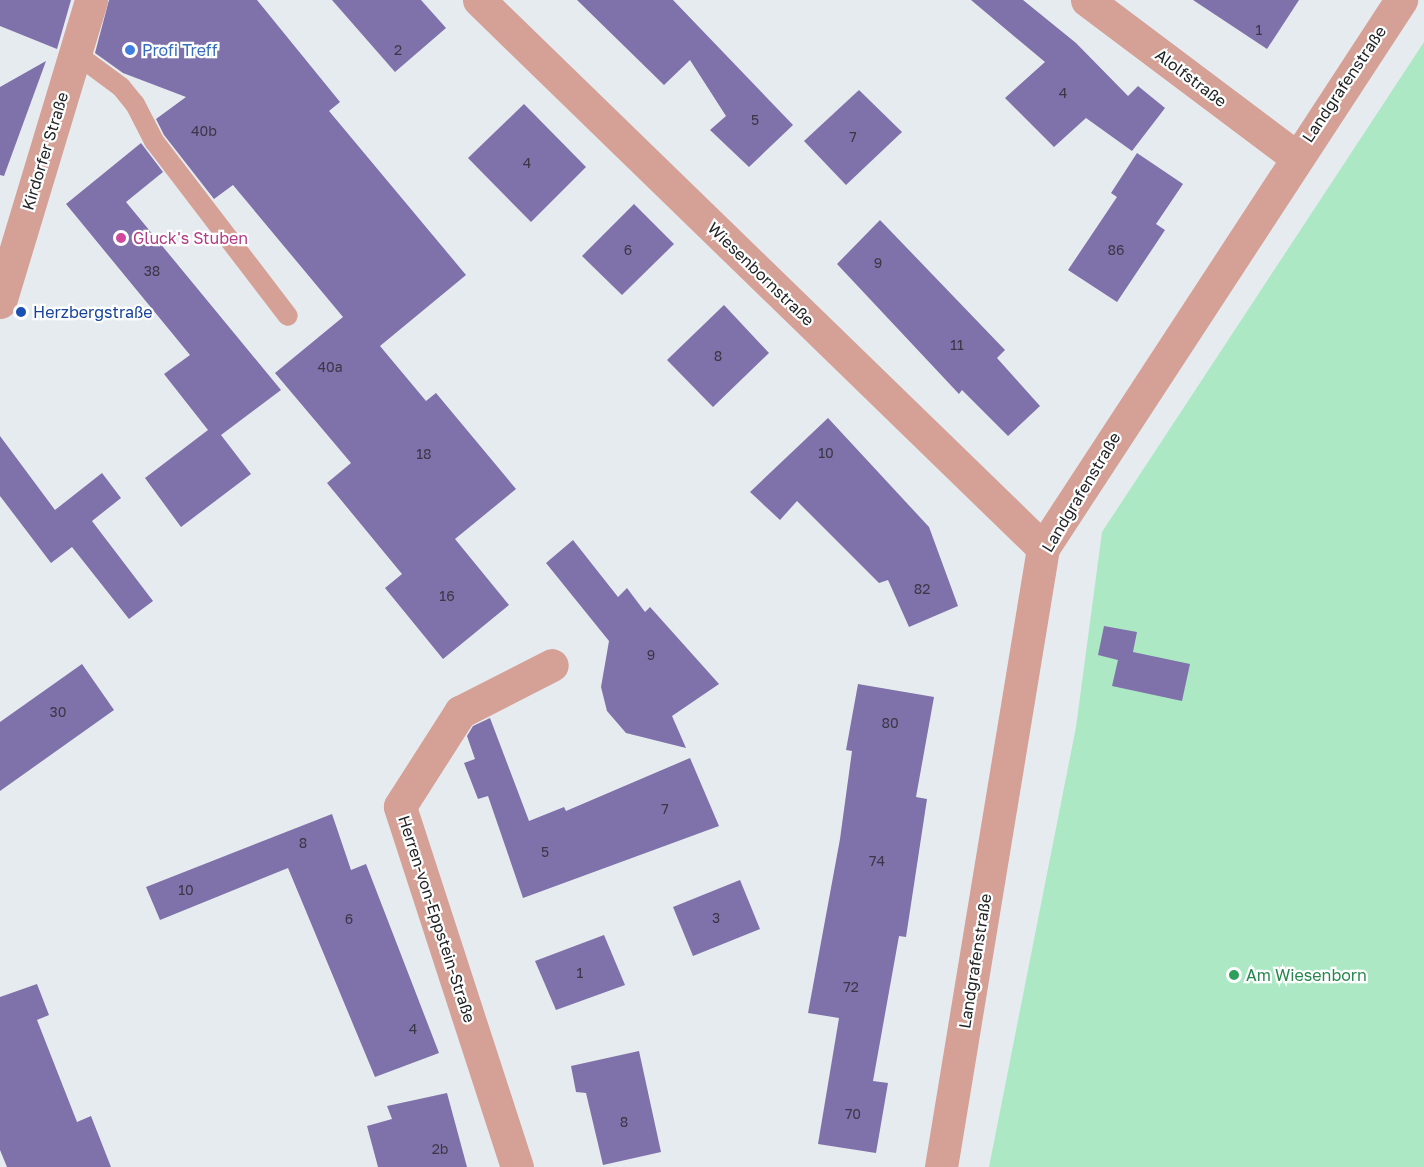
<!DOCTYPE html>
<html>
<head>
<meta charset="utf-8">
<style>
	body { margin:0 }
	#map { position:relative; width:1424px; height:1167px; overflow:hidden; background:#e6ebf0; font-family:"Golos Text",sans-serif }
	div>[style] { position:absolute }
	.green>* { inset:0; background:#ade8c5 }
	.building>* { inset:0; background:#7f71a9 }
	.service>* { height:20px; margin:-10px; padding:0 10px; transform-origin:10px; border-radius:10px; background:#d5a095 }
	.minor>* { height:33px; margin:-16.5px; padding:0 16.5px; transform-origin:16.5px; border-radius:16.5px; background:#d5a095 }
	.dots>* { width:16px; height:16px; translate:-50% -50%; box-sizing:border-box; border:3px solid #fff; border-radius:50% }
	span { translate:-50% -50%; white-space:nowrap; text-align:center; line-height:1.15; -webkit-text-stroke:4.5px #fff; paint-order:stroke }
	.number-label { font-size:14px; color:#3a3747 }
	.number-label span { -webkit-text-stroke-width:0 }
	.shop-label { font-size:16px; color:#366cbe }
	.left { translate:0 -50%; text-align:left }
	.street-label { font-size:16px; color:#232426 }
	.hotel-label { font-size:16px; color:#b23c85 }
	.transit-label { font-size:16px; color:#164399 }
	.leisure-label { font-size:16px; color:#27864d }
</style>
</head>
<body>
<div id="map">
	<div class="green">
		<i style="clip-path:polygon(1424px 42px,1424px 1167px,989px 1167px,1076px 727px,1102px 532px)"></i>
	</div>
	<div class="building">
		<i style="clip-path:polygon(0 0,71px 0,57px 49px,0 26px)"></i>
		<i style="clip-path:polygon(109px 0,257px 0,340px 102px,329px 111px,466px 275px,380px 346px,426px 401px,436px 393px,516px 489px,455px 539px,509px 605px,443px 659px,385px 588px,402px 574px,327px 483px,351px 463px,275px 373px,343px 317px,233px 185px,214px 199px,164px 135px,156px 119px,186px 97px,123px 73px,95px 53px)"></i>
		<i style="clip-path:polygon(332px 0,421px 0,446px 28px,395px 72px)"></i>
		<i style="clip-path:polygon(577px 0,673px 0,793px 125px,749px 167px,710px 130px,726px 116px,690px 60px,664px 85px)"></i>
		<i style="clip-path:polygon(971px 0,1023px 0,1076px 43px,1128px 96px,1138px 86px,1165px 108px,1132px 151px,1086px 118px,1054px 147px,1005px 98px,1045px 62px)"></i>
		<i style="clip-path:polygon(1193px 0,1299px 0,1267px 49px)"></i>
		<i style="clip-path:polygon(46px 61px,4px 176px,0 175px,0 87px)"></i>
		<i style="clip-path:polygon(859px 90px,902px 132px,846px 185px,804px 141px)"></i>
		<i style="clip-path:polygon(524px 104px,586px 167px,531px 222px,468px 158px)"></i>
		<i style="clip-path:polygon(141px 143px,163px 172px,126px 202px,281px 390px,221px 435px,251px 474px,181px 527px,145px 478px,208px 430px,164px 374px,190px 355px,66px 204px)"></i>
		<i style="clip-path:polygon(1137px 153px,1183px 184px,1156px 224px,1165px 230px,1117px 302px,1068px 270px,1117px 197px,1111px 193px)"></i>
		<i style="clip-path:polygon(634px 204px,674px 244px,622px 295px,582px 256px)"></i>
		<i style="clip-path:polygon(880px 220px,1005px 350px,997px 358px,1040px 406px,1008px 436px,962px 390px,959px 394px,837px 264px)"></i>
		<i style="clip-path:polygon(724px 305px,769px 353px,713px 407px,667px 360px)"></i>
		<i style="clip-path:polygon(828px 418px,929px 527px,958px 606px,909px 627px,888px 580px,879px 583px,797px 501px,780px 520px,750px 492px)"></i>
		<i style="clip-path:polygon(0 436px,55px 510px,102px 473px,121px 498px,92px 521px,153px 601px,129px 619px,72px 547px,51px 563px,0 496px)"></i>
		<i style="clip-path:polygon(573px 540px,618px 597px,627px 588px,645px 612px,650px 607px,719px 684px,672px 716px,686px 748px,626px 733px,607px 711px,601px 687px,609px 641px,546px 563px)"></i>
		<i style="clip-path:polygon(1104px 626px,1137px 632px,1133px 652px,1190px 664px,1182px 701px,1112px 686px,1118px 660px,1098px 655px)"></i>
		<i style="clip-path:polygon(82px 664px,114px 710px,0 791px,0 722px)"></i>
		<i style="clip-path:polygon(858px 684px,934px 697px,916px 797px,927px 799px,906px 937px,899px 936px,873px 1081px,888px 1083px,876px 1153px,818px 1144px,839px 1018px,808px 1013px,840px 839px,852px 751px,846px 750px)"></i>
		<i style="clip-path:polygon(490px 718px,529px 821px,564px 807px,566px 811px,690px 758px,719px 826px,523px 898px,488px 796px,478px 799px,464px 763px,475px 759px,467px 736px,473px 726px)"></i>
		<i style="clip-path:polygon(332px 814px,351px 870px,366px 864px,439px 1053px,375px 1077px,288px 868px,160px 920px,146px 887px)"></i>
		<i style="clip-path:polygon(740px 880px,760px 929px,693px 956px,673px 907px)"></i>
		<i style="clip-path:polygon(604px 935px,625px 985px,556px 1010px,535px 961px)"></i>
		<i style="clip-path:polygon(37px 984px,49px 1015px,37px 1020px,77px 1122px,91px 1116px,111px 1167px,7px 1167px,0 1150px,0 997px)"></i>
		<i style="clip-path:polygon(639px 1051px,661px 1152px,603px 1165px,586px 1093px,576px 1092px,571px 1066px)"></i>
		<i style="clip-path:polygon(447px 1093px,467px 1167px,378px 1167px,367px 1126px,392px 1119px,387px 1106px)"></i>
	</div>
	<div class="service">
		<i style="left:75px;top:53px;width:57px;rotate:36.5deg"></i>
		<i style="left:121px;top:87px;width:22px;rotate:51deg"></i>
		<i style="left:135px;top:104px;width:42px;rotate:62.8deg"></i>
		<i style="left:154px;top:141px;width:220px;rotate:52.6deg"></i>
	</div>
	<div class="minor">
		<i style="left:479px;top:0;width:786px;rotate:44.18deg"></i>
		<i style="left:1087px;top:0;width:260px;rotate:36.9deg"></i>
		<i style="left:0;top:302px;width:315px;rotate:-73.2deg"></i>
		<i style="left:517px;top:1167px;width:379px;rotate:-108deg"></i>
		<i style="left:400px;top:806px;width:112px;rotate:-57.4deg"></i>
		<i style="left:460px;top:712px;width:103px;rotate:-27.1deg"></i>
		<i style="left:941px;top:1167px;width:627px;rotate:-80.64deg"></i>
		<i style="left:1043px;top:548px;width:655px;rotate:-56.84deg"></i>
	</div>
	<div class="dots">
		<i style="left:130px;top:50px;background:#3f7fe0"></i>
		<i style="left:121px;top:238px;background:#d1479c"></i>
		<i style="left:21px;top:312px;background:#1a4fb4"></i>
		<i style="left:1234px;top:975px;background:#2e9e5b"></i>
	</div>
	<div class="number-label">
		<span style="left:1259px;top:30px">1</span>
		<span style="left:398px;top:50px">2</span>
		<span style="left:1063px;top:93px">4</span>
		<span style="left:755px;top:120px">5</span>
		<span style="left:204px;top:131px">40b</span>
		<span style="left:853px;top:137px">7</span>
		<span style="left:527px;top:163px">4</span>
		<span style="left:628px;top:250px">6</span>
		<span style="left:1116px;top:250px">86</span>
		<span style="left:878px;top:263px">9</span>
		<span style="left:152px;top:271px">38</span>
		<span style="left:957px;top:345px">11</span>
		<span style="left:718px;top:356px">8</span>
		<span style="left:330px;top:367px">40a</span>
		<span style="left:826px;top:453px">10</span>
		<span style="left:424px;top:454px">18</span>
		<span style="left:922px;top:589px">82</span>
		<span style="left:447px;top:596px">16</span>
		<span style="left:651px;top:655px">9</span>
		<span style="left:58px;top:712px">30</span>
		<span style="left:890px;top:723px">80</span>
		<span style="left:665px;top:809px">7</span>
		<span style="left:303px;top:843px">8</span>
		<span style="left:545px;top:852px">5</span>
		<span style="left:877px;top:861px">74</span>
		<span style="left:186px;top:890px">10</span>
		<span style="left:716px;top:918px">3</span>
		<span style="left:349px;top:919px">6</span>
		<span style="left:580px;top:973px">1</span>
		<span style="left:851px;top:987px">72</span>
		<span style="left:413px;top:1029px">4</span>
		<span style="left:853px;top:1114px">70</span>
		<span style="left:624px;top:1122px">8</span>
		<span style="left:440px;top:1149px">2b</span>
	</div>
	<div class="shop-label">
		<span class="left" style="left:142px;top:50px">Profi Treff</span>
	</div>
	<div class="street-label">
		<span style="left:1191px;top:78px;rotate:37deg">Alolfstraße</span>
		<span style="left:1344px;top:84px;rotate:-56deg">Landgrafenstraße</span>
		<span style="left:45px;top:151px;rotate:-73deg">Kirdorfer Straße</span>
		<span style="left:761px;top:274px;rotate:44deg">Wiesenbornstraße</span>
		<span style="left:1081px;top:492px;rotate:-59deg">Landgrafenstraße</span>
		<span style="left:437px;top:919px;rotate:72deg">Herren-von-Eppstein-Straße</span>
		<span style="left:975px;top:961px;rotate:-81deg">Landgrafenstraße</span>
	</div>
	<div class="hotel-label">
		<span class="left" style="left:133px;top:238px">Gluck's Stuben</span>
	</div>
	<div class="transit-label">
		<span class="left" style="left:33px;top:312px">Herzbergstraße</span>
	</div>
	<div class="leisure-label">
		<span class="left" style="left:1246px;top:975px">Am Wiesenborn</span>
	</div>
</div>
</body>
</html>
